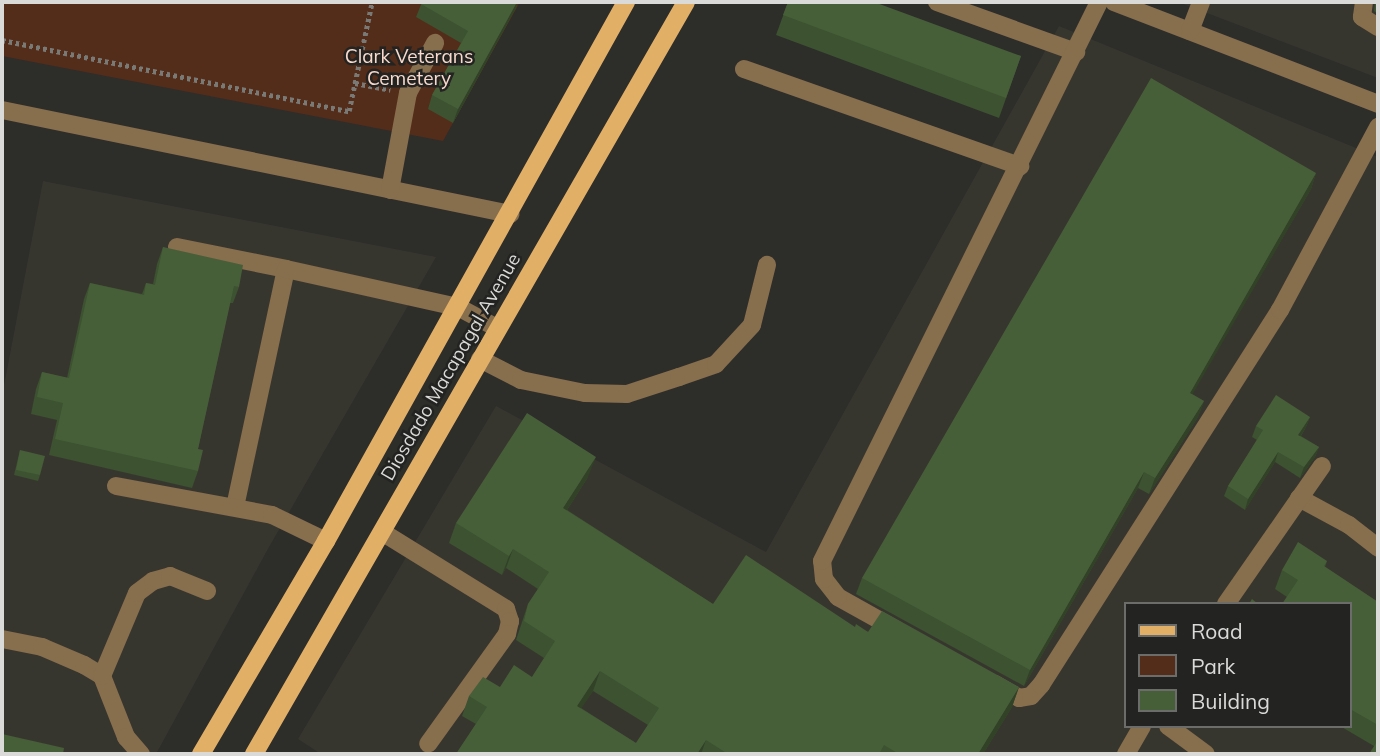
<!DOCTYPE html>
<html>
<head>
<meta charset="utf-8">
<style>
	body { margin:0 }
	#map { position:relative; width:1380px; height:756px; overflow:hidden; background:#2d2d2a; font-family:Mulish,sans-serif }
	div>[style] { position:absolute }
	.built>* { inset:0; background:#37362e }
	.green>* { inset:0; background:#542c1a }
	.path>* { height:4.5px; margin-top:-2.25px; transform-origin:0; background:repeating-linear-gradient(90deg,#797976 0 3.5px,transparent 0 7px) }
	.minor>* { height:18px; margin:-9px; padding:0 9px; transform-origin:9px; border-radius:9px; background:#876e4d }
	.major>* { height:18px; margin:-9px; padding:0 9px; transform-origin:9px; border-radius:9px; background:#e2af67 }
	.wall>* { inset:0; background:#3c5230 }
	.shaded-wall>* { inset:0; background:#314227 }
	.building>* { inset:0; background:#465f38 }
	span { translate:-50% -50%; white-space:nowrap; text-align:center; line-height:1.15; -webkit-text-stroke:5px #232321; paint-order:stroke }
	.park-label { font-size:19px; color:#f9dacd }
	.street-label { font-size:19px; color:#dadad8 }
	.frame { position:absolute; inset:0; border:4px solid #dadad8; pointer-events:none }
	.legend { position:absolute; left:1124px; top:602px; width:228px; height:126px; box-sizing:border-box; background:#232321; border:2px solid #6c6c6a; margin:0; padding:9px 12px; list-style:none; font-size:21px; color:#dadad8 }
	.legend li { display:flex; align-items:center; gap:14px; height:35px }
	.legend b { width:35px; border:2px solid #6c6c6a }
</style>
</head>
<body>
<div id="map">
	<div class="built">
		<i style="clip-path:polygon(1178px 2px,1378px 2px,1378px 78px)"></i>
		<i style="clip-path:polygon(evenodd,1059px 26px,1378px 157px,1378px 754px,321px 754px,298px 739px,496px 406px,766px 552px,1059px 26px,1126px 604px,1350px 604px,1350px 726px,1126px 726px,1126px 604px)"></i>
		<i style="clip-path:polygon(43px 181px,436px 257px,269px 547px,156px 754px,2px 754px,2px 396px)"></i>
	</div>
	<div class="green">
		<i style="clip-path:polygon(2px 2px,520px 2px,443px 141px,2px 56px)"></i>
	</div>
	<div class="path">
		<i style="left:2px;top:40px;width:354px;rotate:11.6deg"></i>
		<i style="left:349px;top:111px;width:111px;rotate:-78.1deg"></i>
		<i style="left:355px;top:83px;width:36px;rotate:11deg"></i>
	</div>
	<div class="minor">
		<i style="left:937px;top:2px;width:148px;rotate:19.8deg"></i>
		<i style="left:1114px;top:2px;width:283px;rotate:21.1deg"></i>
		<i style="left:1364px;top:2px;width:15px;rotate:98deg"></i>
		<i style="left:1362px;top:17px;width:19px;rotate:32deg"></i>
		<i style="left:1190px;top:31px;width:31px;rotate:-69deg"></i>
		<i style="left:744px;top:69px;width:293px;rotate:19.4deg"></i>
		<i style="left:2px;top:110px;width:519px;rotate:11.57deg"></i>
		<i style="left:390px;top:190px;width:99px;rotate:-79.5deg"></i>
		<i style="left:408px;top:93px;width:57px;rotate:-61.6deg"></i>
		<i style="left:177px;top:247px;width:111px;rotate:11.4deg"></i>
		<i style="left:286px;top:269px;width:242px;rotate:102.1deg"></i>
		<i style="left:286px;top:269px;width:176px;rotate:12.5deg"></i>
		<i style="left:458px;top:307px;width:44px;rotate:28.3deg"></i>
		<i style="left:480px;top:359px;width:46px;rotate:27.1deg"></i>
		<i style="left:521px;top:380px;width:65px;rotate:11.5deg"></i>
		<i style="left:585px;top:393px;width:42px;rotate:1.4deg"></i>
		<i style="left:627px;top:394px;width:55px;rotate:-18.1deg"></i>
		<i style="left:679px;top:377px;width:39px;rotate:-19deg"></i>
		<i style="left:716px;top:364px;width:53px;rotate:-47.3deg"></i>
		<i style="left:752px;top:325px;width:62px;rotate:-76deg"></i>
		<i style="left:116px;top:486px;width:159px;rotate:10.5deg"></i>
		<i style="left:272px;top:515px;width:60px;rotate:25.7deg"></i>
		<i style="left:1299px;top:498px;width:57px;rotate:28.4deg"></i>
		<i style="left:1349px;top:525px;width:37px;rotate:38deg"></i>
		<i style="left:382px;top:532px;width:146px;rotate:31.8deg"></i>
		<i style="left:506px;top:609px;width:13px;rotate:72deg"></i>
		<i style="left:510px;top:621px;width:13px;rotate:103deg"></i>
		<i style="left:507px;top:634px;width:135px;rotate:125.7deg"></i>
		<i style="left:1226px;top:604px;width:168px;rotate:-55.2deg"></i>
		<i style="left:897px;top:630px;width:68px;rotate:-150.8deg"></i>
		<i style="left:838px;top:597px;width:23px;rotate:-128deg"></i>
		<i style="left:824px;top:579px;width:18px;rotate:-96deg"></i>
		<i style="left:822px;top:561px;width:624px;rotate:-63.64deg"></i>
		<i style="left:2px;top:639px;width:41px;rotate:11.3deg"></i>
		<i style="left:42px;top:647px;width:46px;rotate:23.2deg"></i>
		<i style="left:84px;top:665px;width:21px;rotate:31deg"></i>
		<i style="left:102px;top:676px;width:66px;rotate:68.5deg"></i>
		<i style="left:126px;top:737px;width:23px;rotate:49deg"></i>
		<i style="left:102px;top:676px;width:90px;rotate:-67.1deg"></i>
		<i style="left:137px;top:593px;width:20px;rotate:-37deg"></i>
		<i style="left:153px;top:581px;width:18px;rotate:-16deg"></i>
		<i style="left:170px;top:576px;width:40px;rotate:22deg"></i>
		<i style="left:995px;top:684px;width:28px;rotate:30deg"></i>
		<i style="left:1019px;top:698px;width:12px;rotate:-9deg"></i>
		<i style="left:1031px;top:696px;width:15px;rotate:-48deg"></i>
		<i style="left:1041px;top:685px;width:445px;rotate:-57.5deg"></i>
		<i style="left:1280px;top:310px;width:208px;rotate:-61.8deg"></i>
		<i style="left:1168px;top:726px;width:47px;rotate:36.4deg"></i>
		<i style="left:1126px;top:754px;width:32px;rotate:-60deg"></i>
	</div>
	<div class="major">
		<i style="left:201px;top:754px;width:247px;rotate:-59.6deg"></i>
		<i style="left:326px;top:541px;width:617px;rotate:-60.9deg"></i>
		<i style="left:254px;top:754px;width:867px;rotate:-60.12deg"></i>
	</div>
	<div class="wall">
		<i style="clip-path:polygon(422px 2px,518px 2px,516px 8px,453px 123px,428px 109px,432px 95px,461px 43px,416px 17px)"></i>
		<i style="clip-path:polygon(788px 2px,1021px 56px,999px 118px,776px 35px)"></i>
		<i style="clip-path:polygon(1375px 2px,1378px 2px,1378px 14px,1374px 11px)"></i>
		<i style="clip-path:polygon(1316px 173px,1311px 189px,1192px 394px,1204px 401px,1198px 417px,1149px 494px,1138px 488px,1024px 686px,856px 594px,862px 578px)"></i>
		<i style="clip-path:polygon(163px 247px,239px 287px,233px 303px,230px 303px,198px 449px,198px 471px,192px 488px,49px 455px,57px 420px,31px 414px,36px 389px,42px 372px,67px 378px,84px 299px,90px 283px,142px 294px,146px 283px,153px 284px,157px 264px)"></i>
		<i style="clip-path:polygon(1310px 417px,1306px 427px,1301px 436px,1319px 447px,1315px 457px,1300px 478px,1275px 462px,1245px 510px,1224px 496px,1228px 486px,1257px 440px,1252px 437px,1256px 426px)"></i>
		<i style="clip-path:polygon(20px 450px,40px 475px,38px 481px,14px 475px)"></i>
		<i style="clip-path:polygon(evenodd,588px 477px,567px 510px,713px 604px,855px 627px,1019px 687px,1012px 707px,983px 754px,456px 754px,476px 724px,462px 716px,469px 696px,532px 677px,544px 658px,516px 640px,528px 604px,538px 589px,506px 568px,502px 575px,449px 543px,456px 523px,588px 477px,593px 691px,648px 725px,636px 743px,581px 708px,593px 691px)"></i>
		<i style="clip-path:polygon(1327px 561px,1325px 567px,1378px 602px,1378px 754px,1374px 746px,1340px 726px,1350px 726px,1350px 604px,1287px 597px,1275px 589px,1282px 570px)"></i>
	</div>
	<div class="shaded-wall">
		<i style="clip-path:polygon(517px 2px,518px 2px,516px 8px,453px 123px,458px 109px)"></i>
		<i style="clip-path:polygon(1316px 173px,1311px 189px,1184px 409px,1190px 393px)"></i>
		<i style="clip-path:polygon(1204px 401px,1198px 417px,1149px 494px,1155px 478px)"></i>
		<i style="clip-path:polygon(1310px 417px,1306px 427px,1295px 445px,1298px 435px)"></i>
		<i style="clip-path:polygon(1319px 447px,1315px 457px,1300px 478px,1304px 467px)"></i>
		<i style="clip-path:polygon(1278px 452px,1275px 462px,1245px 510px,1248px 499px)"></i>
		<i style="clip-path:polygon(596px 457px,588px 477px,556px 527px,563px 508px)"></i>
		<i style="clip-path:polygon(1144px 472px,1138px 488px,1024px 686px,1030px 670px)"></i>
		<i style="clip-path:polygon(513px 549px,506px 568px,502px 575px,509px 556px)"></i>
		<i style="clip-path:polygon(600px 671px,593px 691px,570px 725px,577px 706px)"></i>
		<i style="clip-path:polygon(1019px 687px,1012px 707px,983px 754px,978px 754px)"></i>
		<i style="clip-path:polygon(706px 740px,701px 754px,697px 754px)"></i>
	</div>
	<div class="building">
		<i style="clip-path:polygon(422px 2px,517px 2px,458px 109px,432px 95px,468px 31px,421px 4px)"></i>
		<i style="clip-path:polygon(788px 2px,874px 2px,1021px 56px,1006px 98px,783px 15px)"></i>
		<i style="clip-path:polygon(1151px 78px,1316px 173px,1190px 393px,1204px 401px,1155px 478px,1144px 472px,1030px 670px,862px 578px)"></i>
		<i style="clip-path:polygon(163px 247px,243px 265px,239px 287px,234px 286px,198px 449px,203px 450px,198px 471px,55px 439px,63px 403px,37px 397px,42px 372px,69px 378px,90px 283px,144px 295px,146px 283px,155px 285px)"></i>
		<i style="clip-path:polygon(1276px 395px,1310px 417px,1298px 435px,1319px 447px,1304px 467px,1278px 452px,1248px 499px,1228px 486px,1263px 430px,1256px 426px)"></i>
		<i style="clip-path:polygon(evenodd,527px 413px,596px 457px,563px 508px,713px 604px,746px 555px,855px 627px,856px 624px,868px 632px,882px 611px,1019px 687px,978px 754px,899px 754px,884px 745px,879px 754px,728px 754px,706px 740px,697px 754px,456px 754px,487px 707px,469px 696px,483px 677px,500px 687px,514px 665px,532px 677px,555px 641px,524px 621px,528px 604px,549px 572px,513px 549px,509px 556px,456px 523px,527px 413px,600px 671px,659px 708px,636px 743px,577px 706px,600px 671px)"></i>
		<i style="clip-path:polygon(20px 450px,45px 456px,40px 475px,16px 470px)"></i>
		<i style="clip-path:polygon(1298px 542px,1327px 561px,1324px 566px,1378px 602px,1378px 725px,1350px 709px,1350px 604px,1282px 604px,1298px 580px,1282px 570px)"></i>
		<i style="clip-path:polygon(1252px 599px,1258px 604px,1249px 604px)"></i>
		<i style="clip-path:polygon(2px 734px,64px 748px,63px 754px,2px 754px)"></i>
		<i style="clip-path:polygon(1378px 740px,1378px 754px,1369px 754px)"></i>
	</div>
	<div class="park-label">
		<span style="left:409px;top:68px">Clark Veterans<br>Cemetery</span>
	</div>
	<div class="street-label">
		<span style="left:451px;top:367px;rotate:-60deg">Diosdado Macapagal Avenue</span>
	</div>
	<div class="frame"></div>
	<ul class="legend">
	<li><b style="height:9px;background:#e2af67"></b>Road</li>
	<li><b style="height:19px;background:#542c1a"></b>Park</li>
	<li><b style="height:19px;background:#465f38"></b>Building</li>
	</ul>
</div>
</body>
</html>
